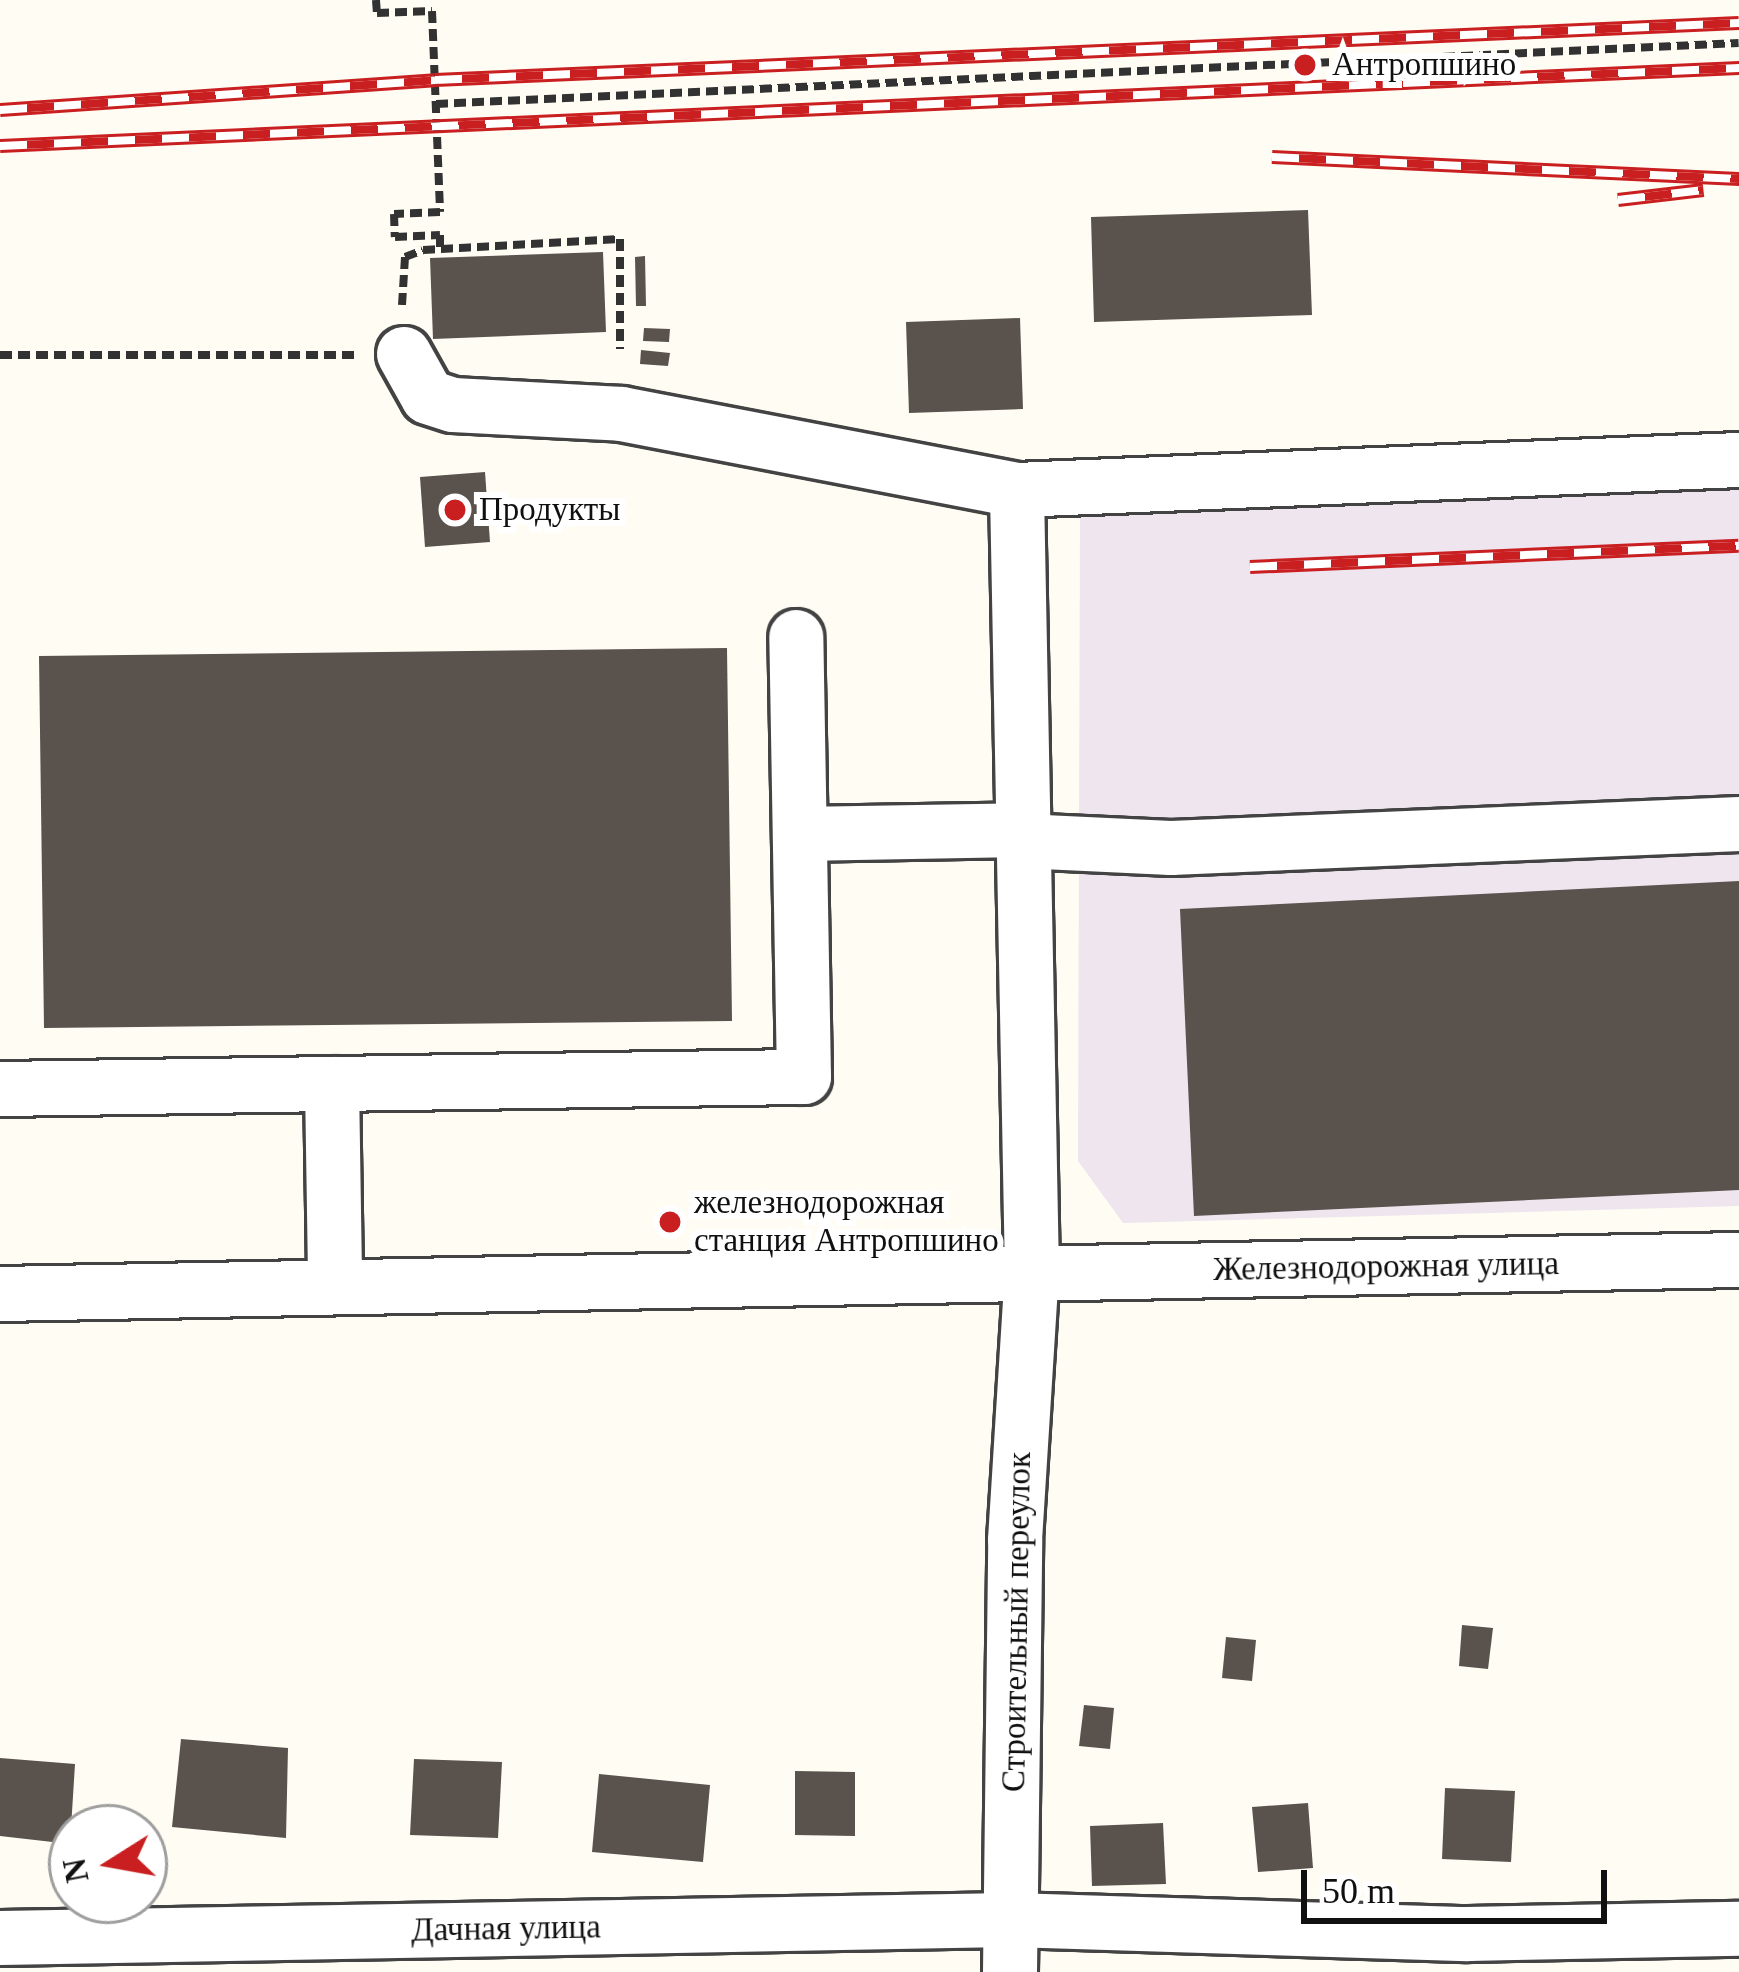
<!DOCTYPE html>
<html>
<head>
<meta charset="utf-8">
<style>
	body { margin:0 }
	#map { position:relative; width:1739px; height:1972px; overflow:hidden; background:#fffdf3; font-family:"Times New Roman",serif }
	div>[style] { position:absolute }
	.industrial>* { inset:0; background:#eee5ef }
	.building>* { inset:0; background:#5a524c }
	.path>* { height:8px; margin-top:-4px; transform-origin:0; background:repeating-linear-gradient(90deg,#323232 0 12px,transparent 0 18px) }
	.roads { filter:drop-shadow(3px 0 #434343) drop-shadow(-3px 0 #434343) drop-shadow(0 3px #434343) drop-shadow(0 -3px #434343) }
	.minor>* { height:54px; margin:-27px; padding:0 27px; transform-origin:27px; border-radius:27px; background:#fff }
	.rail>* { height:14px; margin-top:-7px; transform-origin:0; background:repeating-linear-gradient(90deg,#fff 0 27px,#c91f20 0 54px); box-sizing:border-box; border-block:3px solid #c91f20 }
	.dots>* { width:33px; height:33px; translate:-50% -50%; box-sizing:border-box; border:6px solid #fff; border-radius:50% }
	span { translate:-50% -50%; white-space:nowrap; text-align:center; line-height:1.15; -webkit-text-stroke:12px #fff; paint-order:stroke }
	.poi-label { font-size:33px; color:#101010 }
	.left { translate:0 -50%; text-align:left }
	.street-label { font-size:33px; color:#101010 }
	.north { position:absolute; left:48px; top:1804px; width:120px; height:120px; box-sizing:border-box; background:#fff; border:3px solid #9f9f9f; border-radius:50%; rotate:259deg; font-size:33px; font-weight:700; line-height:48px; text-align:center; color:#101010 }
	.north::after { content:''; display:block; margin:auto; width:42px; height:54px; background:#c91f20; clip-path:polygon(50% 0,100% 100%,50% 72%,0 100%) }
	.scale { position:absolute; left:1301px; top:1870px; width:306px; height:54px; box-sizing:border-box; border:6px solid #101010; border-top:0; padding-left:15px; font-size:36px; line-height:42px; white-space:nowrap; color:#101010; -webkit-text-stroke:9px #fff; paint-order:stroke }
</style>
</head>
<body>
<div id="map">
	<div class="industrial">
		<i style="clip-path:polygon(1739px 477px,1739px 1206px,1123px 1223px,1078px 1161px,1080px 511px)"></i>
	</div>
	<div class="building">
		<i style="clip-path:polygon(1308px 210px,1312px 315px,1094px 322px,1091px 217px)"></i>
		<i style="clip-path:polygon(603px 252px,606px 332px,433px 339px,430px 258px)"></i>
		<i style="clip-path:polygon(645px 256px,646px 306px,636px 306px,635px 257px)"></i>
		<i style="clip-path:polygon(1020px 318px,1023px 409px,909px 413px,906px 322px)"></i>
		<i style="clip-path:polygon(644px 328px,670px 329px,669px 342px,643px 341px)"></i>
		<i style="clip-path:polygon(641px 350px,670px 353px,668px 366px,640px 364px)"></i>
		<i style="clip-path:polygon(485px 472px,490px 542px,425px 547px,420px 477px)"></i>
		<i style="clip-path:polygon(727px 648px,732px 1021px,44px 1028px,39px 656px)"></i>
		<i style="clip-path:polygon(1739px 881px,1739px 1190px,1194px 1216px,1180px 909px)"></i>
		<i style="clip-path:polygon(1462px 1625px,1493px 1628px,1488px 1669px,1459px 1666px)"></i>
		<i style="clip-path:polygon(1226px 1637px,1256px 1640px,1252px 1681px,1222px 1678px)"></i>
		<i style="clip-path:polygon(1084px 1705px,1114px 1708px,1110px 1749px,1079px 1746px)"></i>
		<i style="clip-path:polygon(181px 1739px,288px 1748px,286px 1838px,172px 1827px)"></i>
		<i style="clip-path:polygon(0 1758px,75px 1764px,70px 1844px,0 1836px)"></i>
		<i style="clip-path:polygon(414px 1759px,502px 1762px,498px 1838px,410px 1835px)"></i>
		<i style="clip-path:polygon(795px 1771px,855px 1772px,855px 1836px,795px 1835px)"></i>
		<i style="clip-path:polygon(599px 1774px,710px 1785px,703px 1862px,592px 1852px)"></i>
		<i style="clip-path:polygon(1445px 1788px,1515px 1791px,1511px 1862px,1442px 1859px)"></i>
		<i style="clip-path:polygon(1308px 1803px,1313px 1868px,1258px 1872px,1252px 1807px)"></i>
		<i style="clip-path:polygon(1163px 1823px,1166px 1884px,1092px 1886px,1090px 1826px)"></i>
	</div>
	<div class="path">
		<i style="left:376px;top:0;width:13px;rotate:86deg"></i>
		<i style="left:377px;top:13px;width:55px;rotate:-2.1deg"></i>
		<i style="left:432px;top:11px;width:201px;rotate:87.7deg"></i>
		<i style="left:440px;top:212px;width:46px;rotate:177.5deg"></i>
		<i style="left:394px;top:214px;width:23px;rotate:88deg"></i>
		<i style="left:395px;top:237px;width:45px;rotate:-2.5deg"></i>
		<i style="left:440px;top:235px;width:12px;rotate:90deg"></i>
		<i style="left:436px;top:104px;width:1304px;rotate:-2.68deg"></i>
		<i style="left:402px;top:305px;width:48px;rotate:-86.4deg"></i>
		<i style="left:405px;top:257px;width:19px;rotate:-21deg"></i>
		<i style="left:423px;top:250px;width:197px;rotate:-3.2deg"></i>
		<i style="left:620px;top:239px;width:110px;rotate:90deg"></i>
		<i style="left:0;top:355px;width:358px"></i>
	</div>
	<div class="roads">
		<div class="minor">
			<i style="left:404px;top:354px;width:49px;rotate:60.8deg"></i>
			<i style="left:428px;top:397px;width:26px;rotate:18deg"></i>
			<i style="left:453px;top:405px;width:169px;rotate:3deg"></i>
			<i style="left:622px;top:414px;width:402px;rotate:10.9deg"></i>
			<i style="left:1017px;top:490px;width:723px;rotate:-2.38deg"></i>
			<i style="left:800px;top:834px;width:222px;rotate:-1deg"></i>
			<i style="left:1022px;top:841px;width:149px;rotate:2.7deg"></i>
			<i style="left:1171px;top:848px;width:569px;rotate:-2.42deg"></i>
			<i style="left:332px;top:1084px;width:202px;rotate:89.1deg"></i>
			<i style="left:0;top:1089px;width:804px;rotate:-0.86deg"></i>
			<i style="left:804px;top:1077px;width:440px;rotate:-91deg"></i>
			<i style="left:0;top:1294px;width:1739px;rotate:-1.12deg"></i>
			<i style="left:0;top:1938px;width:1012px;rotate:-1.02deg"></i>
			<i style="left:1012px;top:1920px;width:456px;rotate:1.8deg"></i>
			<i style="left:1468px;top:1934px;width:271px;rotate:-1.1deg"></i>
			<i style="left:1010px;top:1972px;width:432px;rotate:-89.3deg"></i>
			<i style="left:1015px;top:1540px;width:268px;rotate:-86.4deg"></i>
			<i style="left:1032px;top:1273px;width:783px;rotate:-91.1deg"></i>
		</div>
	</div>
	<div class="rail">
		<i style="left:0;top:110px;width:436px;rotate:-3.9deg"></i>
		<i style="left:435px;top:80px;width:1305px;rotate:-2.5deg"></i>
		<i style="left:0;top:146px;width:1741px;rotate:-2.57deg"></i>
		<i style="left:1272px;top:157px;width:468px;rotate:2.7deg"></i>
		<i style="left:1618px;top:200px;width:86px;rotate:-6.7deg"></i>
		<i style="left:1250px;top:567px;width:489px;rotate:-2.5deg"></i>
	</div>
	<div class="dots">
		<i style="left:1305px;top:65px;background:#c91f20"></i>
		<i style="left:455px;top:510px;background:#c91f20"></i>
		<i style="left:670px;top:1222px;background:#c91f20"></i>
	</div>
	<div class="poi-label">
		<span class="left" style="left:1332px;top:65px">Антропшино</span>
		<span class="left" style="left:479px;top:510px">Продукты</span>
		<span class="left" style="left:694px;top:1222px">железнодорожная<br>станция Антропшино</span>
	</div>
	<div class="street-label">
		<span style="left:1386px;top:1267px;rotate:-1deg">Железнодорожная улица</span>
		<span style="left:1017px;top:1622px;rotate:-89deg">Строительный переулок</span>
		<span style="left:506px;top:1929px;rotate:-1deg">Дачная улица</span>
	</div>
	<div class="north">N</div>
	<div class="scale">50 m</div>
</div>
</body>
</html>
